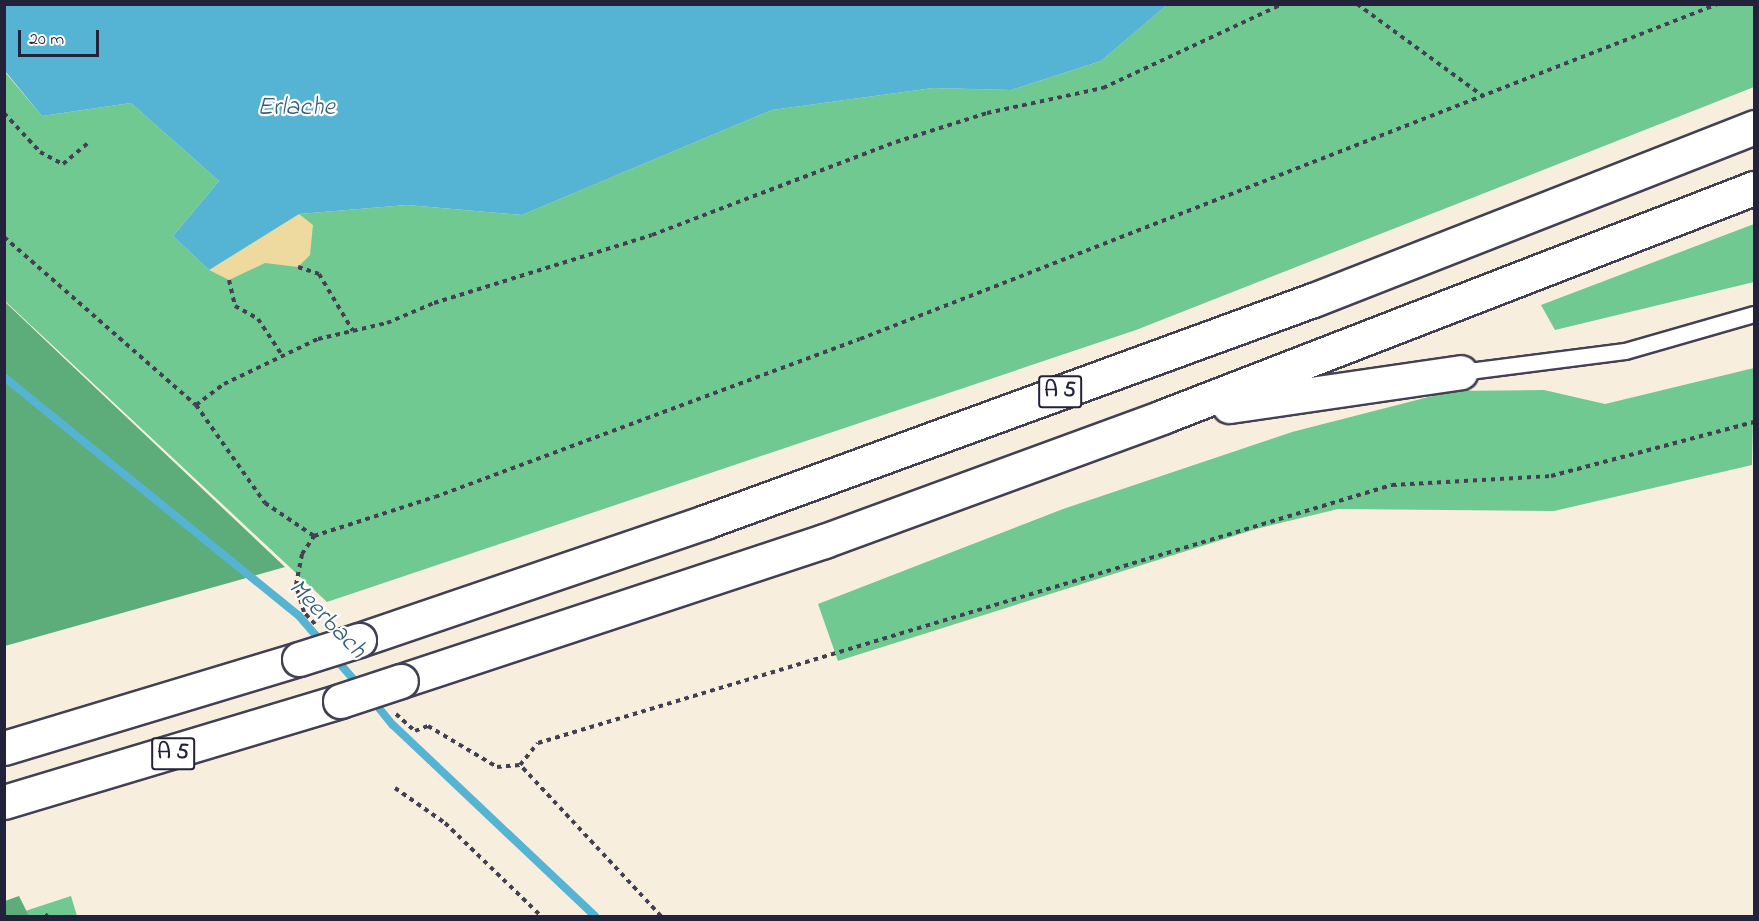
<!DOCTYPE html>
<html>
<head>
<meta charset="utf-8">
<style>
	body { margin:0 }
	#map { position:relative; width:1759px; height:921px; overflow:hidden; background:#f7eedd; font-family:"Indie Flower",sans-serif }
	div>[style] { position:absolute }
	.green>* { inset:0; background:#70c990 }
	.forest>* { inset:0; background:#5cad7a }
	.sand>* { inset:0; background:#eeda9e }
	.water>* { inset:0; background:#55b4d3 }
	.stream>* { height:8px; margin:-4px; padding:0 4px; transform-origin:4px; border-radius:4px; background:#55b4d3 }
	.path>* { height:4px; margin-top:-2px; transform-origin:0; background:repeating-linear-gradient(90deg,#424153 0 4.5px,transparent 0 9px) }
	.roads { filter:drop-shadow(2px 0 #424153) drop-shadow(-2px 0 #424153) drop-shadow(0 2px #424153) drop-shadow(0 -2px #424153) }
	.lane>* { height:15px; margin:-7.5px; padding:0 7.5px; transform-origin:7.5px; border-radius:7.5px; background:#fff }
	.highway>* { height:33px; margin:-16.5px; padding:0 16.5px; transform-origin:16.5px; border-radius:16.5px; background:#fff }
	.bridges { filter:drop-shadow(2px 0 #424153) drop-shadow(-2px 0 #424153) drop-shadow(0 2px #424153) drop-shadow(0 -2px #424153) }
	.highway-bridge>* { height:33px; margin:-16.5px; padding:0 16.5px; transform-origin:16.5px; border-radius:16.5px; background:#fff }
	span { translate:-50% -50%; white-space:nowrap; text-align:center; line-height:1.15; -webkit-text-stroke:4.5px #fff; paint-order:stroke }
	.shield-label span { padding:2px 4px; background:#fff; border:2px solid; border-radius:4px; -webkit-text-stroke-width:0 }
	.shield-label { font-size:22px; color:#22223b; font-weight:700 }
	.water-label { font-size:26px; color:#365c78; font-style:italic }
	.frame { position:absolute; inset:0; border:6px solid #22223b; pointer-events:none }
	.scale { position:absolute; left:18px; top:30px; width:81px; height:27px; box-sizing:border-box; border:3px solid #22223b; border-top:0; padding-left:8px; font-size:18px; line-height:21px; white-space:nowrap; color:#22223b; -webkit-text-stroke:4px #fff; paint-order:stroke }
</style>
</head>
<body>
<div id="map">
	<div class="green">
		<i style="clip-path:polygon(1167px 5px,1754px 5px,1754px 87px,1136px 330px,327px 602px,5px 301px,4px 71px,42px 116px,131px 103px,219px 181px,173px 236px,209px 270px,299px 214px,407px 205px,522px 215px,772px 110px,933px 88px,1011px 90px,1101px 61px)"></i>
		<i style="clip-path:polygon(1754px 224px,1754px 282px,1555px 330px,1541px 305px)"></i>
		<i style="clip-path:polygon(1754px 368px,1752px 465px,1554px 511px,1338px 509px,1256px 529px,838px 661px,818px 604px,1063px 509px,1292px 432px,1452px 391px,1544px 390px,1605px 404px)"></i>
		<i style="clip-path:polygon(71px 896px,77px 916px,10px 916px)"></i>
	</div>
	<div class="forest">
		<i style="clip-path:polygon(4px 301px,66px 360px,285px 567px,5px 646px)"></i>
		<i style="clip-path:polygon(19px 896px,29px 916px,5px 916px,5px 901px)"></i>
	</div>
	<div class="sand">
		<i style="clip-path:polygon(299px 214px,313px 225px,310px 255px,298px 267px,265px 263px,229px 280px,209px 270px)"></i>
	</div>
	<div class="water">
		<i style="clip-path:polygon(4px 5px,5px 4px,1167px 5px,1101px 61px,1011px 90px,933px 88px,772px 110px,522px 215px,407px 205px,299px 214px,209px 270px,173px 236px,219px 181px,131px 103px,42px 116px,5px 71px)"></i>
	</div>
	<div class="stream">
		<i style="left:4px;top:377px;width:380px;rotate:39deg"></i>
		<i style="left:299px;top:616px;width:38px;rotate:49deg"></i>
		<i style="left:334px;top:657px;width:41px;rotate:48.9deg"></i>
		<i style="left:370px;top:697px;width:36px;rotate:51deg"></i>
		<i style="left:393px;top:725px;width:278px;rotate:43.4deg"></i>
	</div>
	<div class="path">
		<i style="left:1357px;top:4px;width:157px;rotate:36.2deg"></i>
		<i style="left:4px;top:113px;width:53px;rotate:47.3deg"></i>
		<i style="left:40px;top:152px;width:26px;rotate:28deg"></i>
		<i style="left:63px;top:164px;width:35px;rotate:-40deg"></i>
		<i style="left:4px;top:237px;width:255px;rotate:41.2deg"></i>
		<i style="left:196px;top:405px;width:120px;rotate:54.9deg"></i>
		<i style="left:265px;top:503px;width:59px;rotate:34deg"></i>
		<i style="left:298px;top:267px;width:22px;rotate:18deg"></i>
		<i style="left:319px;top:274px;width:66px;rotate:59.2deg"></i>
		<i style="left:229px;top:280px;width:27px;rotate:77deg"></i>
		<i style="left:235px;top:306px;width:26px;rotate:29deg"></i>
		<i style="left:258px;top:319px;width:43px;rotate:56.3deg"></i>
		<i style="left:196px;top:405px;width:35px;rotate:-37deg"></i>
		<i style="left:224px;top:384px;width:104px;rotate:-25.6deg"></i>
		<i style="left:318px;top:339px;width:71px;rotate:-13.1deg"></i>
		<i style="left:387px;top:323px;width:51px;rotate:-23.1deg"></i>
		<i style="left:434px;top:303px;width:228px;rotate:-17.3deg"></i>
		<i style="left:652px;top:235px;width:261px;rotate:-20.9deg"></i>
		<i style="left:896px;top:142px;width:96px;rotate:-17.7deg"></i>
		<i style="left:987px;top:113px;width:119px;rotate:-12.2deg"></i>
		<i style="left:1103px;top:88px;width:198px;rotate:-25.1deg"></i>
		<i style="left:315px;top:624px;width:16px;rotate:-133deg"></i>
		<i style="left:304px;top:612px;width:28px;rotate:-107deg"></i>
		<i style="left:296px;top:585px;width:32px;rotate:-79deg"></i>
		<i style="left:302px;top:554px;width:22px;rotate:-56deg"></i>
		<i style="left:314px;top:536px;width:127px;rotate:-17.9deg"></i>
		<i style="left:435px;top:497px;width:453px;rotate:-20.4deg"></i>
		<i style="left:860px;top:339px;width:921px;rotate:-21.33deg"></i>
		<i style="left:396px;top:714px;width:25px;rotate:42deg"></i>
		<i style="left:415px;top:731px;width:14px;rotate:-21deg"></i>
		<i style="left:428px;top:726px;width:80px;rotate:30.7deg"></i>
		<i style="left:497px;top:767px;width:23px;rotate:-5deg"></i>
		<i style="left:395px;top:788px;width:61px;rotate:35deg"></i>
		<i style="left:445px;top:823px;width:134px;rotate:44.1deg"></i>
		<i style="left:45px;top:914px;width:3px;rotate:45deg"></i>
		<i style="left:661px;top:916px;width:207px;rotate:-133deg"></i>
		<i style="left:520px;top:765px;width:28px;rotate:-51deg"></i>
		<i style="left:538px;top:743px;width:892px;rotate:-16.81deg"></i>
		<i style="left:1392px;top:485px;width:159px;rotate:-3.2deg"></i>
		<i style="left:1551px;top:476px;width:210px;rotate:-14.9deg"></i>
	</div>
	<div class="roads">
		<div class="lane">
			<i style="left:1461px;top:372px;width:165px;rotate:-7.3deg"></i>
			<i style="left:1625px;top:351px;width:134px;rotate:-16deg"></i>
		</div>
		<div class="highway">
			<i style="left:1229px;top:406px;width:234px;rotate:-8.3deg"></i>
			<i style="left:359px;top:640px;width:366px;rotate:-18.8deg"></i>
			<i style="left:705px;top:522px;width:647px;rotate:-20.06deg"></i>
			<i style="left:1313px;top:300px;width:474px;rotate:-21.4deg"></i>
			<i style="left:401px;top:681px;width:446px;rotate:-18.3deg"></i>
			<i style="left:824px;top:541px;width:360px;rotate:-20.1deg"></i>
			<i style="left:1162px;top:417px;width:635px;rotate:-21.15deg"></i>
			<i style="left:4px;top:748px;width:308px;rotate:-16.8deg"></i>
			<i style="left:4px;top:802px;width:351px;rotate:-16.7deg"></i>
		</div>
	</div>
	<div class="bridges">
		<div class="highway-bridge">
			<i style="left:299px;top:659px;width:63px;rotate:-17.6deg"></i>
			<i style="left:340px;top:701px;width:64px;rotate:-18.2deg"></i>
		</div>
	</div>
	<div class="shield-label">
		<span style="left:1060px;top:392px">A 5</span>
		<span style="left:173px;top:754px">A 5</span>
	</div>
	<div class="water-label">
		<span style="left:296px;top:109px">Erlache</span>
		<span style="left:326px;top:620px;rotate:46deg">Meerbach</span>
	</div>
	<div class="frame"></div>
	<div class="scale">20 m</div>
</div>
</body>
</html>
